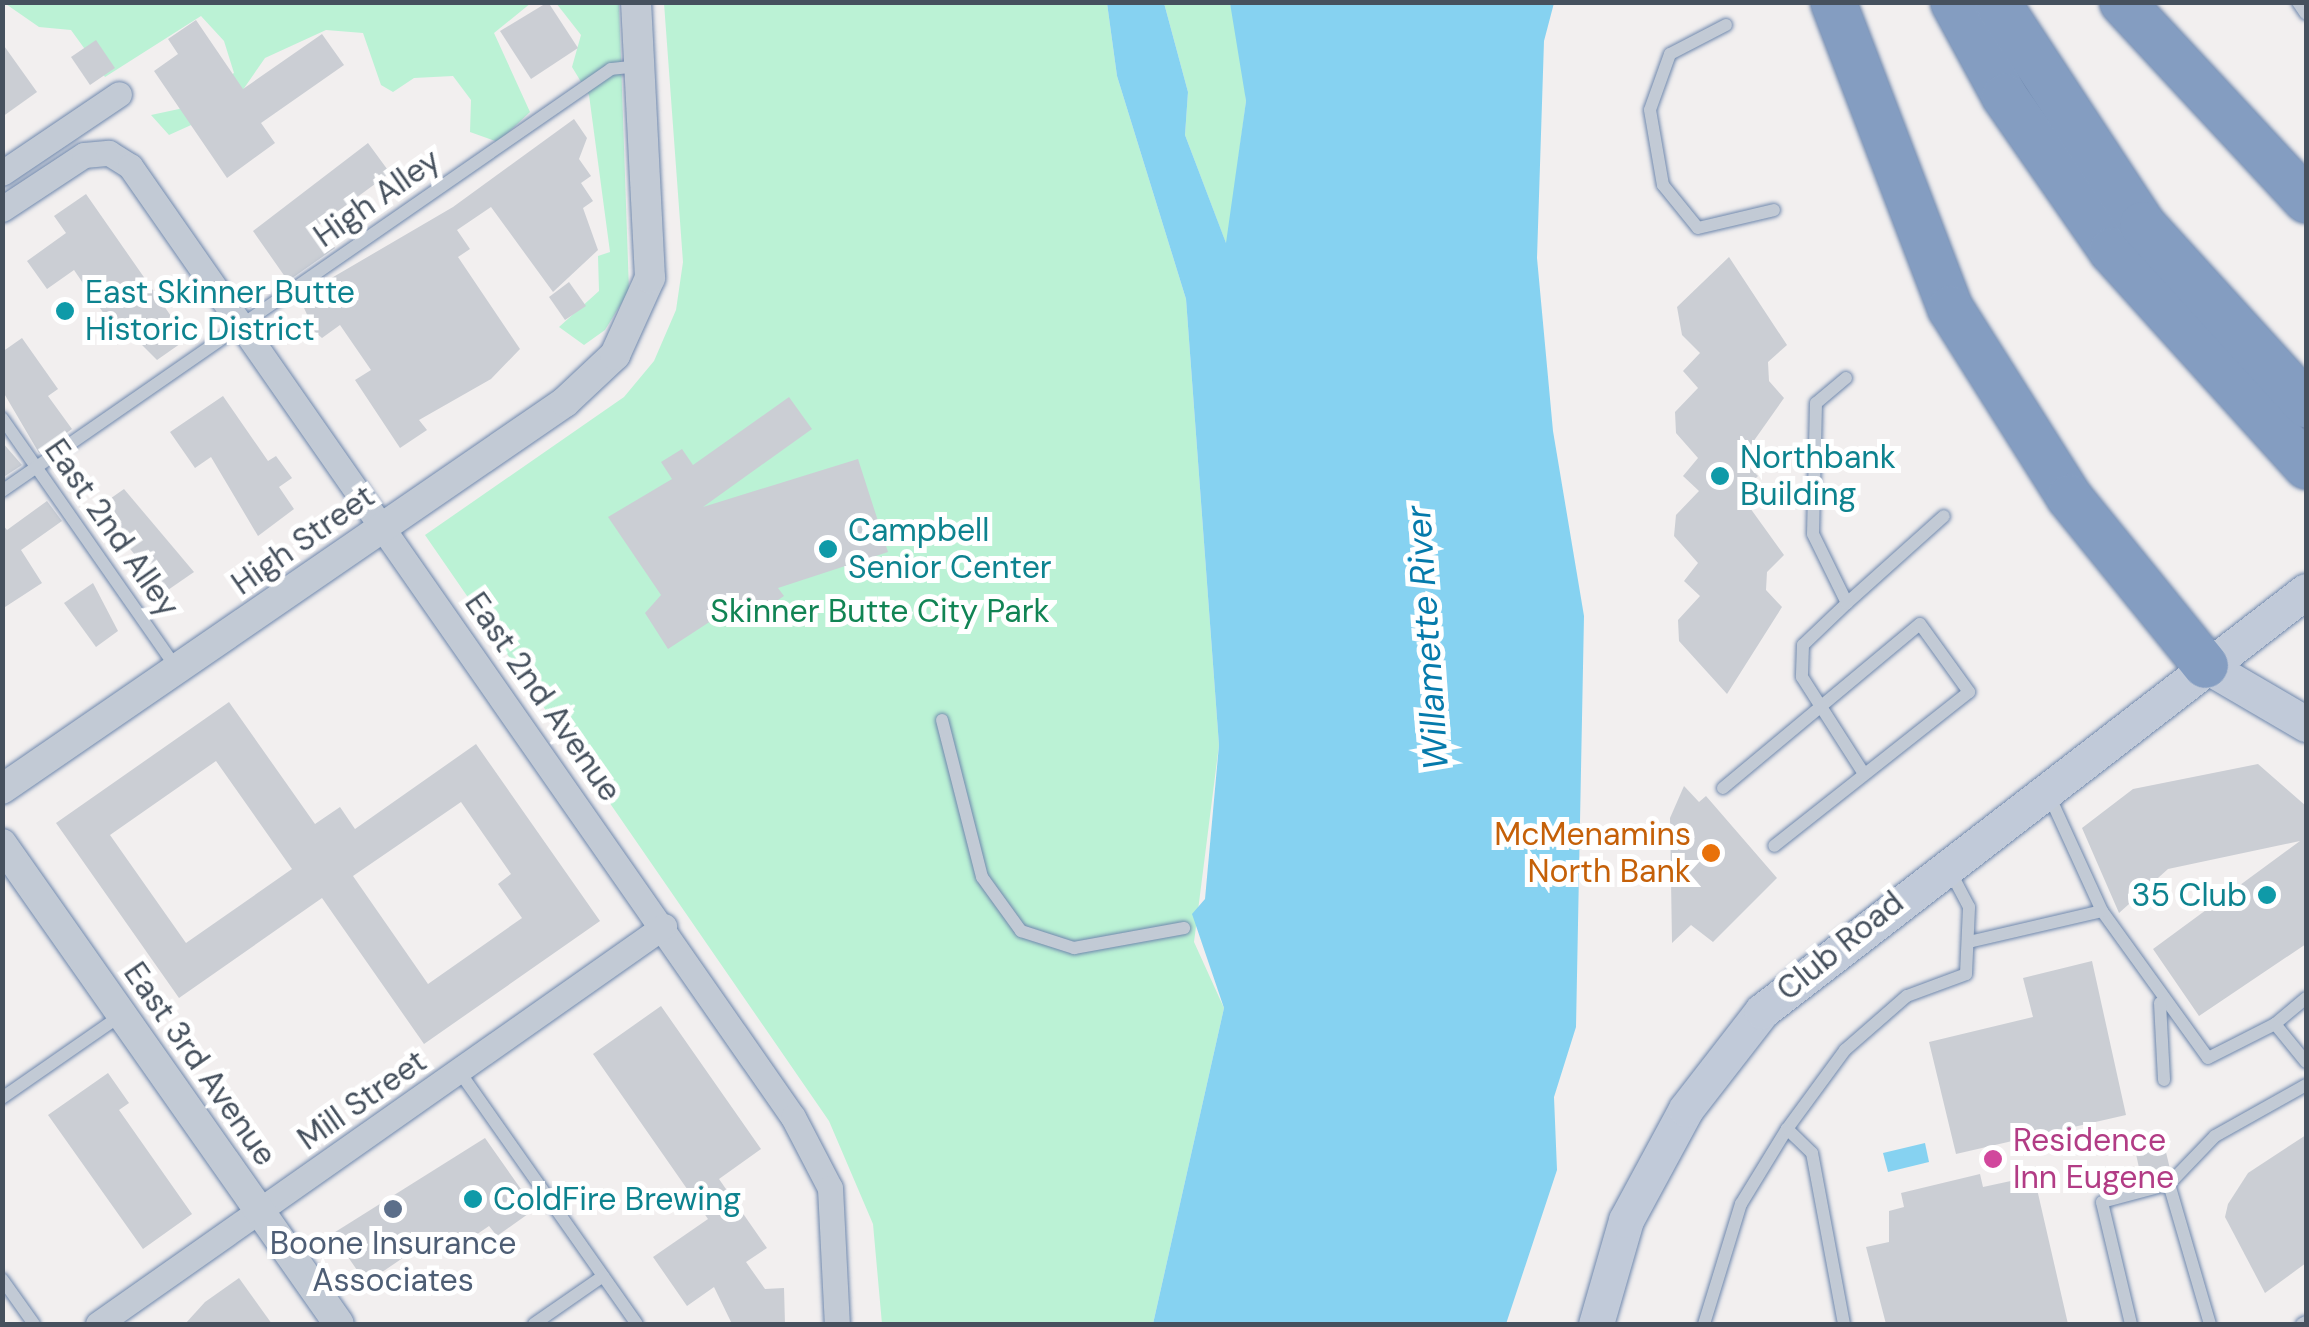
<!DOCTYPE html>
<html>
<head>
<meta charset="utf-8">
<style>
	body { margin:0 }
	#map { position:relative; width:2309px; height:1327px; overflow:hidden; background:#f2efef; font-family:"DM Sans",sans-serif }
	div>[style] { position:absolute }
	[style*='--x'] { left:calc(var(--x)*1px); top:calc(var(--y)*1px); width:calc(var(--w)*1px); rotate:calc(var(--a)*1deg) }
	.green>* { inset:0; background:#bbf2d5 }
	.water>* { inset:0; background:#86d2f1 }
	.building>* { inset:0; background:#cbced4 }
	.roads { filter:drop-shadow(0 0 2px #6f88ad) drop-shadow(0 0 2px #6f88ad) }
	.service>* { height:12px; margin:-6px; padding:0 6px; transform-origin:6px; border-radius:6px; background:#c2cad5 }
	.minor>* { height:25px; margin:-12.5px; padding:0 12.5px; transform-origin:12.5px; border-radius:12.5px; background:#c2cad5 }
	.tertiary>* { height:30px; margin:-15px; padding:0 15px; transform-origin:15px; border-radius:15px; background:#c2cad5 }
	.secondary>* { height:35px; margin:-17.5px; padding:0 17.5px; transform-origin:17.5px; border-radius:17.5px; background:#c1cad9 }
	.motorway>* { height:45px; margin:-22.5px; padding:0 22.5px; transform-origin:22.5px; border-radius:22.5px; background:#849dc1 }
	.dots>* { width:28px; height:28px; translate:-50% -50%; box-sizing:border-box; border:5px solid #fff; border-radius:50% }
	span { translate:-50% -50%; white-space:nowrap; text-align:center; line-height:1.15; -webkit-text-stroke:10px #fff; paint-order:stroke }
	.street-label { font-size:32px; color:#46515e }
	.culture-label { font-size:32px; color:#0d838f }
	.left { translate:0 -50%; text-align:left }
	.right { translate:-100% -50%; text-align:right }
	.park-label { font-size:32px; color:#118454 }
	.food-label { font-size:32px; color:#c56008 }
	.hotel-label { font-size:32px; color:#b23c85 }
	.service-label { font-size:32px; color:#4e5e75 }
	.water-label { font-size:35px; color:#057aab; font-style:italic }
	.frame { position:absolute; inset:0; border:5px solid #46515e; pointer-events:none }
</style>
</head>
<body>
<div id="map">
	<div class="green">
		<div style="clip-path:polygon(3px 2px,531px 3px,494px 33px,530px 112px,498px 142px,470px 132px,471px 100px,453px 76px,414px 78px,393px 92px,381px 85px,363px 33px,326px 30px,265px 58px,231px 107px,169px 135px,151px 115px,179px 109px,234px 73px,224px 41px,201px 16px,105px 77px,71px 30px,39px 27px)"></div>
		<div style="clip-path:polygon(556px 3px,619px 3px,629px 291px,605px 330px,584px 345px,559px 327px,599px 291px,598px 256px,610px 252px,589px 95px,572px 67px,581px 35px)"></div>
		<div style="clip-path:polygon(664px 3px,1107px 3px,1117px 76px,1186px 299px,1219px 745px,1194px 942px,1224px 1008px,1153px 1324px,882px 1324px,873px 1224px,829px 1121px,425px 535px,624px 397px,654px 361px,676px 310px,683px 262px)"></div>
		<div style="clip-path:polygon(1164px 3px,1230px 3px,1239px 37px,1246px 101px,1227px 246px,1185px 135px,1188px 92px)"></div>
	</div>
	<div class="water">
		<div style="clip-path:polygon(1107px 3px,1164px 3px,1188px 92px,1185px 135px,1226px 243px,1246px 101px,1230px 3px,1554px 3px,1544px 41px,1537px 258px,1553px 431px,1584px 616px,1576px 1027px,1554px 1097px,1557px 1170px,1506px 1324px,1153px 1324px,1224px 1008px,1192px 914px,1205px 899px,1219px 745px,1186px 299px,1117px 76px)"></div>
		<div style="clip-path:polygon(1925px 1143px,1929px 1162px,1888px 1172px,1883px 1153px)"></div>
	</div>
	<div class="building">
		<div style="clip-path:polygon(548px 2px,578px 48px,531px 79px,500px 31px)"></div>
		<div style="clip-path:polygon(196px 20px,243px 89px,322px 34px,344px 65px,261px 123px,275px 143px,227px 178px,154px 71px,178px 54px,168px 39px)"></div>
		<div style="clip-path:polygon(96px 40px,115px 68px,90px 85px,71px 57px)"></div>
		<div style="clip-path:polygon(2px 43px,37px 92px,2px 117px)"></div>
		<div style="clip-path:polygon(574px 119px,587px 138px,579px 159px,591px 176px,581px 183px,593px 201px,583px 208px,598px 250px,553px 292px,491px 207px,457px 230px,470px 249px,458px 257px,520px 349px,491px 379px,419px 420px,427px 430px,400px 448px,355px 380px,371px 370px,340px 325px,322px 338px,315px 332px,299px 297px,453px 207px)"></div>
		<div style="clip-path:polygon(368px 143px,390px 173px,319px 225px,335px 248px,288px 281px,253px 231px)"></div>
		<div style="clip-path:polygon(86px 194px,187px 339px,157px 360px,122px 325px,115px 330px,74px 270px,47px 289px,27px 261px,66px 233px,54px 216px)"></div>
		<div style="clip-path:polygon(1729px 257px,1787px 345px,1768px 362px,1769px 381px,1784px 398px,1741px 459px,1758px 476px,1740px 494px,1784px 555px,1767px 572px,1766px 590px,1782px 607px,1727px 694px,1679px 641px,1678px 620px,1700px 596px,1684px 581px,1698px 563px,1674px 536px,1676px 515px,1699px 491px,1683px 476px,1698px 458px,1676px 433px,1675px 412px,1698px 388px,1683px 371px,1700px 353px,1682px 335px,1677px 307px)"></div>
		<div style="clip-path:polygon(569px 282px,586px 306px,565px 320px,549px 297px)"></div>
		<div style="clip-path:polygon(22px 338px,58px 389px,48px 396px,72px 429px,39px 453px,2px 390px,2px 352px)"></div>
		<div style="clip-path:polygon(223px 396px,268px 461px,276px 456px,292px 478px,279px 487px,294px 509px,258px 536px,211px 457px,195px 468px,170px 432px)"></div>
		<div style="clip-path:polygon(789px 397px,812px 429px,703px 507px,858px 459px,888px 552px,778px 588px,784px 596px,745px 622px,734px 606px,668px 649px,645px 613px,661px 595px,608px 517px,672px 479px,661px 462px,682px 449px,693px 465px)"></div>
		<div style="clip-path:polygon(2px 442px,22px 465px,2px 478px)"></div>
		<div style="clip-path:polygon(124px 489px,194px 572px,165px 592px,97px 508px)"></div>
		<div style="clip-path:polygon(47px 501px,62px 521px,21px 550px,42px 583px,2px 609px,2px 524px,7px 530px)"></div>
		<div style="clip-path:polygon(93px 583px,118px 631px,96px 647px,64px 603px)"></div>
		<div style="clip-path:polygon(evenodd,229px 702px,315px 824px,340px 807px,355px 829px,476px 744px,600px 921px,424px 1044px,322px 898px,179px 998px,56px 823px,229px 702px,216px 761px,292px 869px,186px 943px,110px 835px,216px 761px,229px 702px,461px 802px,511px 874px,498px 884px,522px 918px,428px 984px,353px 876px,461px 802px)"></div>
		<div style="clip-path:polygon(2258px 764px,2306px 806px,2306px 944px,2199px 1016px,2153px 949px,2300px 841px,2168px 869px,2119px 913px,2082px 828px,2133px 789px)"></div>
		<div style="clip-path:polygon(1684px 786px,1699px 802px,1706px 796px,1777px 878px,1713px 942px,1691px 925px,1672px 943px,1670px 818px)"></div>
		<div style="clip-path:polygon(2092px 961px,2126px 1115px,1956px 1154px,1929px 1042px,2033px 1017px,2023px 978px)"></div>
		<div style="clip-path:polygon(661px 1006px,761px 1149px,719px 1179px,767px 1248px,746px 1262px,765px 1289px,784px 1288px,785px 1324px,732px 1324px,714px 1287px,687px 1306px,653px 1257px,708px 1219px,593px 1054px)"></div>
		<div style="clip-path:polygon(108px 1073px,129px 1103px,119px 1110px,192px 1214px,143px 1249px,48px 1115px)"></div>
		<div style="clip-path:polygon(2306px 1135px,2306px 1263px,2265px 1293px,2225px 1217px,2228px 1204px,2248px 1173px)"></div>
		<div style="clip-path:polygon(485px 1138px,535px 1209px,497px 1236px,489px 1226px,454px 1250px,441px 1232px,366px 1283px,332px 1234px)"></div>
		<div style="clip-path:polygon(2165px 1148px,2170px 1169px,2141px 1177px,2136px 1154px)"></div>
		<div style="clip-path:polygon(1980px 1174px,1983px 1187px,2034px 1176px,2068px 1324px,1886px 1324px,1866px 1247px,1889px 1242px,1889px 1211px,1904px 1207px,1901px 1193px)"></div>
		<div style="clip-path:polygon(239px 1278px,272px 1324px,185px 1324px,205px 1302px)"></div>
	</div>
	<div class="roads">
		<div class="service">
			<div style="--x:2298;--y:2;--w:14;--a:56"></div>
			<div style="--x:1726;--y:25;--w:63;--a:152.6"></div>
			<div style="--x:1670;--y:54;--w:59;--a:109.7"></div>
			<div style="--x:1650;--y:110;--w:76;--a:80.2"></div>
			<div style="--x:1663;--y:185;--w:55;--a:50.9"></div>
			<div style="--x:1698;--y:228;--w:78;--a:-13.3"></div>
			<div style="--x:1846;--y:378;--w:39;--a:140"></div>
			<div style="--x:1816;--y:403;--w:131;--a:91.3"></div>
			<div style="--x:1813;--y:534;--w:77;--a:63.8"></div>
			<div style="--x:1847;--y:603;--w:61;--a:136.3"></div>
			<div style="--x:1803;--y:645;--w:32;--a:92"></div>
			<div style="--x:1802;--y:677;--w:112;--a:57.4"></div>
			<div style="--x:2;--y:418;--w:306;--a:55.1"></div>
			<div style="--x:2;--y:491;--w:741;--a:-34.72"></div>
			<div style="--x:611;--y:69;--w:27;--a:-6"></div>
			<div style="--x:1847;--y:603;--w:130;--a:-41.9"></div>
			<div style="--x:942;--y:720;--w:162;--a:75.7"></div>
			<div style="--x:982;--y:877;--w:67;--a:54.2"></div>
			<div style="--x:1021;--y:931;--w:56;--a:17.8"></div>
			<div style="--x:1074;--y:948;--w:112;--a:-10.3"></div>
			<div style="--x:1723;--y:788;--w:256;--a:-39.8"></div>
			<div style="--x:1920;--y:624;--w:84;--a:54.2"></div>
			<div style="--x:1969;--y:692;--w:248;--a:141.7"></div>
			<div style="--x:2102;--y:911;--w:181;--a:54.2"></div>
			<div style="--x:2208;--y:1058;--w:75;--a:-26.9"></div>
			<div style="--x:2275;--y:1024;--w:49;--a:50.8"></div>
			<div style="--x:1973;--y:941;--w:132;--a:-13.1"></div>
			<div style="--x:2102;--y:911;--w:130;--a:-114.6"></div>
			<div style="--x:2160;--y:1003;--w:77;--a:87"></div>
			<div style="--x:2275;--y:1024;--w:40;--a:-40"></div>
			<div style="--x:459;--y:1071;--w:309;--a:54.9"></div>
			<div style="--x:2;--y:1098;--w:144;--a:-34.8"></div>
			<div style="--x:2169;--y:1184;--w:146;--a:73.7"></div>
			<div style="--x:2;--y:1279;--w:55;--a:54.6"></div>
			<div style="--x:534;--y:1324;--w:84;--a:-34.8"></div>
			<div style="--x:1704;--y:1324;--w:126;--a:-72.9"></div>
			<div style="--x:1741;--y:1204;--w:88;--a:-58.5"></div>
			<div style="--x:1844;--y:1324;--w:174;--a:-100.6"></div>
			<div style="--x:1812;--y:1153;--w:35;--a:-136"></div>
			<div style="--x:1787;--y:1129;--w:98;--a:-53.7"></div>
			<div style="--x:1845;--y:1050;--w:82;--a:-41.1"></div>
			<div style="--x:1907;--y:996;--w:63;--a:-20.4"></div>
			<div style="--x:1966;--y:974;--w:67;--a:-87.4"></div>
			<div style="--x:1969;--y:907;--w:43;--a:-117.8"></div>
			<div style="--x:2131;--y:1324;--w:125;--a:-103.4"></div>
			<div style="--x:2102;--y:1202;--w:69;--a:-15"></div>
			<div style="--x:2169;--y:1184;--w:66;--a:-46.2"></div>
			<div style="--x:2215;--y:1136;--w:104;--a:-29.3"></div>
			<div style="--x:2302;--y:1324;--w:4;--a:-27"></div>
		</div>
		<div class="minor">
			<div style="--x:2;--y:173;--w:141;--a:-34"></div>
			<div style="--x:2;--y:209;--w:98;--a:-33.4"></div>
			<div style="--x:84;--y:155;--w:25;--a:-5"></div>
			<div style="--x:109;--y:153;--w:25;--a:32"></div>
			<div style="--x:130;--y:166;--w:1159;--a:55.12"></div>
			<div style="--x:793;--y:1117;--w:80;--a:62.5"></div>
			<div style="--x:830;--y:1188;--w:136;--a:87.1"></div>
			<div style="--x:98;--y:1324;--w:692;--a:-35.11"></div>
		</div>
		<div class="tertiary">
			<div style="--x:2;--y:789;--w:683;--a:-34.5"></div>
			<div style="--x:565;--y:402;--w:69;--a:-43.2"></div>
			<div style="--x:615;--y:355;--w:85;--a:-65.6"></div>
			<div style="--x:650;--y:278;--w:276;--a:-92.9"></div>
			<div style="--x:2;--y:844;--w:586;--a:54.93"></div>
		</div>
		<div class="secondary">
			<div style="--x:2205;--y:665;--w:117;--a:30.3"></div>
			<div style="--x:1596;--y:1324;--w:108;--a:-73.9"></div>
			<div style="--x:1626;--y:1220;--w:126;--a:-61.6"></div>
			<div style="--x:1686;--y:1109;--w:124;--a:-52.2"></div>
			<div style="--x:1762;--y:1011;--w:687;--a:-37.67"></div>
		</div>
		<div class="motorway">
			<div style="--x:1833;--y:2;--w:328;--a:69.1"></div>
			<div style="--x:1950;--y:308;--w:223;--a:57.8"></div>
			<div style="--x:2069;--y:497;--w:216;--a:51"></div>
			<div style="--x:1953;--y:2;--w:107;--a:61.5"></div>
			<div style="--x:2004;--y:96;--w:188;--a:55.2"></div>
			<div style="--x:2111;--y:250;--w:291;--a:47.9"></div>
			<div style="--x:1997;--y:2;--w:265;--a:56.8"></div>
			<div style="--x:2142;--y:224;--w:244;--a:47.7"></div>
			<div style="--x:2122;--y:2;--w:270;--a:47.1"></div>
		</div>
	</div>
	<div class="dots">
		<div style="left:65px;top:311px;background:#0f9aa8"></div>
		<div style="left:1720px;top:476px;background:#0f9aa8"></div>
		<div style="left:828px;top:549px;background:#0f9aa8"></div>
		<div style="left:1711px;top:853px;background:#e8710a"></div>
		<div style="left:2267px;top:895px;background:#0f9aa8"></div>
		<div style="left:1993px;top:1159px;background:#d1479c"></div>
		<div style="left:473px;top:1199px;background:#0f9aa8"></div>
		<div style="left:393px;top:1209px;background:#5c6f8a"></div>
	</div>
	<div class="street-label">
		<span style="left:377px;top:198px;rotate:-35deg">High Alley</span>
		<span style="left:112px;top:528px;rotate:55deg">East 2nd Alley</span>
		<span style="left:303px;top:540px;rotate:-35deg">High Street</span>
		<span style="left:543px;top:697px;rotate:55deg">East 2nd Avenue</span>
		<span style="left:1840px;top:946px;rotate:-39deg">Club Road</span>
		<span style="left:200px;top:1064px;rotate:55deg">East 3rd Avenue</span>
		<span style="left:362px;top:1100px;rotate:-35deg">Mill Street</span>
	</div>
	<div class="culture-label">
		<span class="left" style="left:85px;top:311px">East Skinner Butte<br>Historic District</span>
		<span class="left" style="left:1740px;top:476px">Northbank<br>Building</span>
		<span class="left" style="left:848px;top:549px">Campbell<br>Senior Center</span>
		<span class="right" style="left:2247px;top:895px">35 Club</span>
		<span class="left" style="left:493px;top:1199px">ColdFire Brewing</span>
	</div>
	<div class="park-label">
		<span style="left:880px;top:611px">Skinner Butte City Park</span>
	</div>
	<div class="food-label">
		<span class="right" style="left:1691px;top:853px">McMenamins<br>North Bank</span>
	</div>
	<div class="hotel-label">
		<span class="left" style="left:2013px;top:1159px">Residence<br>Inn Eugene</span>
	</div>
	<div class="service-label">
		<span style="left:393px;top:1262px">Boone Insurance<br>Associates</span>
	</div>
	<div class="water-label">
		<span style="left:1427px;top:638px;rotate:-94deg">Willamette River</span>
	</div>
	<div class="frame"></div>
</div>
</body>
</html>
